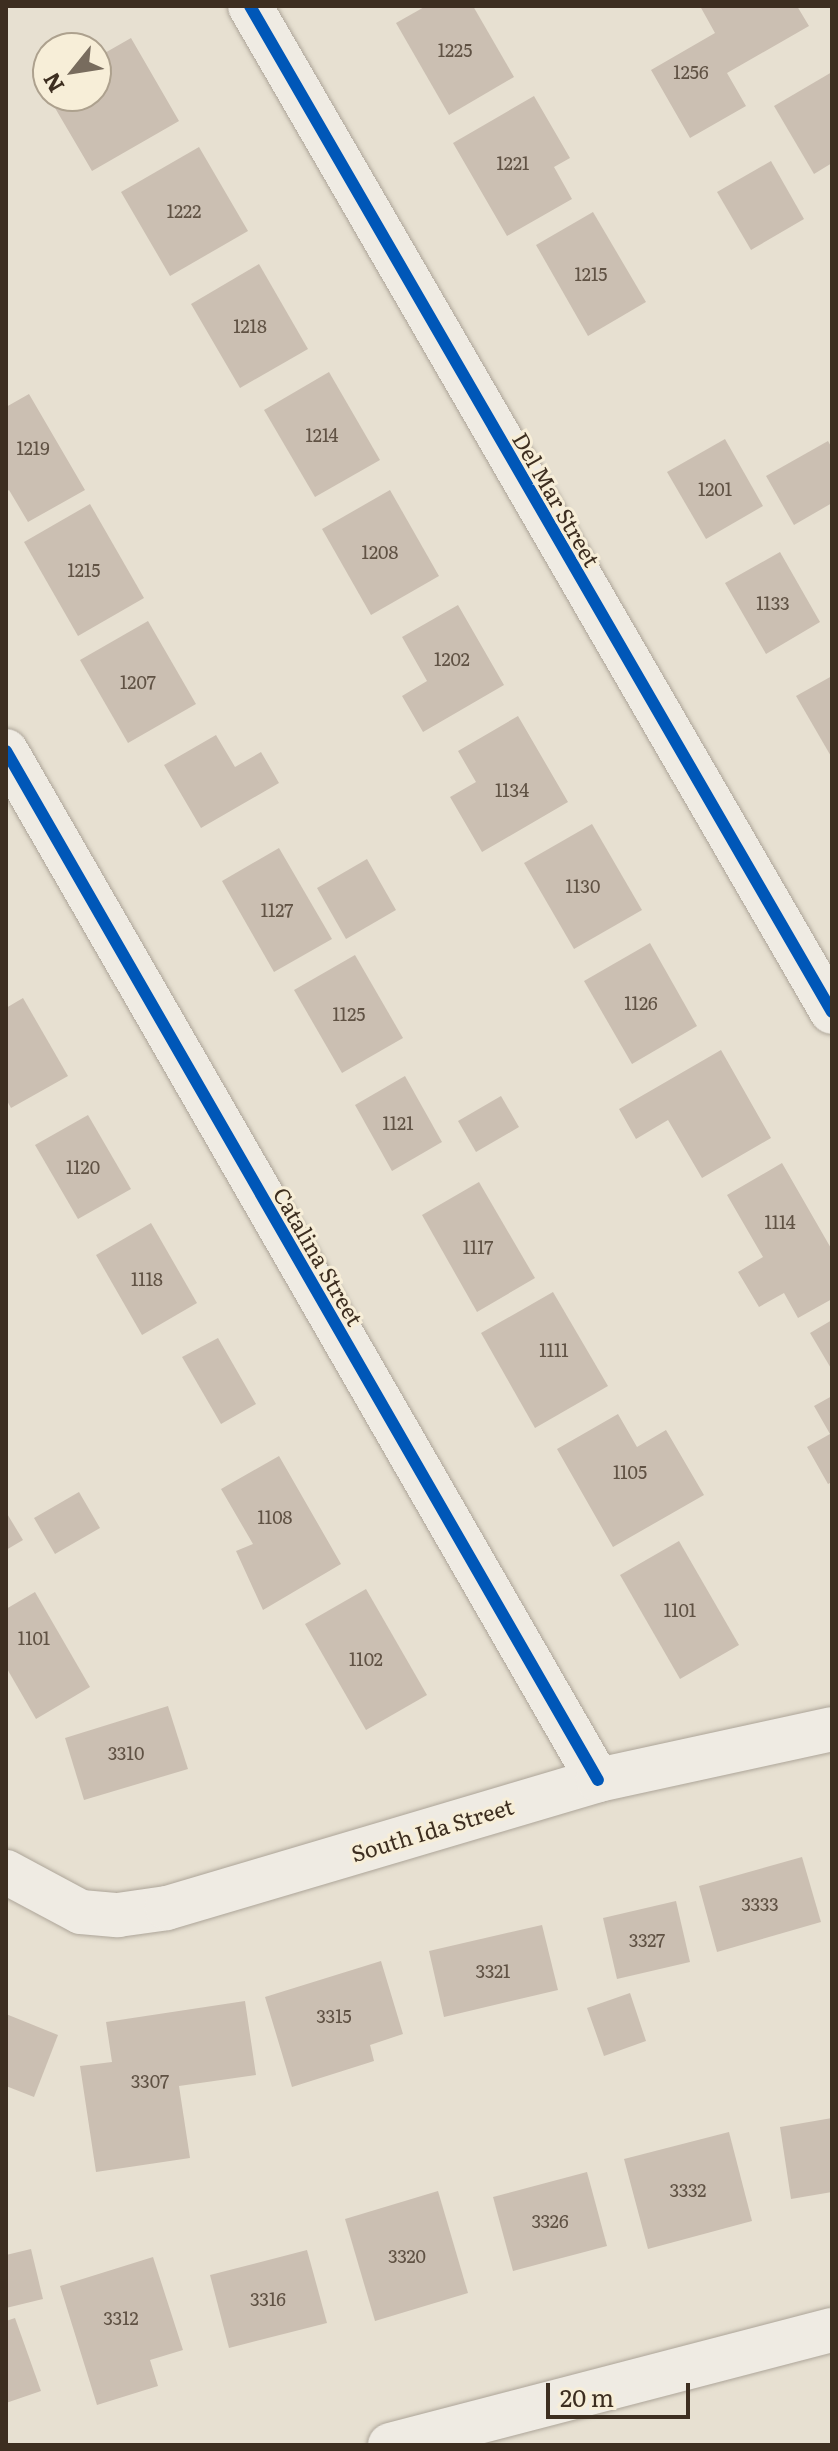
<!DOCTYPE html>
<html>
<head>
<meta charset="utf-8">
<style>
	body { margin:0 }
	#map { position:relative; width:838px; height:2451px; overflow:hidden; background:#e7e0d1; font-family:Literata,serif }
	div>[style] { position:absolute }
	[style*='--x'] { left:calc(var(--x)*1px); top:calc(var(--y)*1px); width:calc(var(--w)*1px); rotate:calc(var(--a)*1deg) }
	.building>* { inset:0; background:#cbbfb2 }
	.roads { filter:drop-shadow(0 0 2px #ada599) drop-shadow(0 0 2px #ada599) }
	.minor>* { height:44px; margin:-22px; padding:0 22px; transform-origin:22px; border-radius:22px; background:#efebe3 }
	.cycleway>* { height:12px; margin:-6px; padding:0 6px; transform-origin:6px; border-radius:6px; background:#0057b8 }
	span { translate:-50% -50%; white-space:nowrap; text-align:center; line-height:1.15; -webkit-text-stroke:6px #f7eed8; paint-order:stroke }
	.number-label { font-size:18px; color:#605244 }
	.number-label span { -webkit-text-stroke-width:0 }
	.street-label { font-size:22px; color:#3d2e20 }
	.frame { position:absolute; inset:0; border:8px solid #3d2e20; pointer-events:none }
	.north { position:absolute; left:32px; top:32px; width:80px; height:80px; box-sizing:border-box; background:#f7eed8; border:2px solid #ada18e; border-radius:50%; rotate:240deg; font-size:22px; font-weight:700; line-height:32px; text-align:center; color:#3d2e20 }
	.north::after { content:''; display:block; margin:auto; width:28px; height:36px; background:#786c5e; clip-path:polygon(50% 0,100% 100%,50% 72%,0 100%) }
	.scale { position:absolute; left:546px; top:2383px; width:144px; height:36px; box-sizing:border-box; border:4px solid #3d2e20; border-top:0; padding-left:10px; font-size:24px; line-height:28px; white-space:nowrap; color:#3d2e20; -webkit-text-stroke:6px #f7eed8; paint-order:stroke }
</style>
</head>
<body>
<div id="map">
	<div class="building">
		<div style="clip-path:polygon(426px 6px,473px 6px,514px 77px,449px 115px,396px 23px)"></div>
		<div style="clip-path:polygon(700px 6px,797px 6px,809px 26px,727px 73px,746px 106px,690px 138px,651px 70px,715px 33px)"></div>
		<div style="clip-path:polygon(131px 38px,179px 121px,92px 171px,48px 96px,96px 96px,96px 58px)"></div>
		<div style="clip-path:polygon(832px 72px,832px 163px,814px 174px,774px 106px)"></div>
		<div style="clip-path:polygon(534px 96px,570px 158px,554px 167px,572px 199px,507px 236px,453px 143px)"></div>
		<div style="clip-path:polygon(199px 147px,248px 231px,170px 276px,121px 192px)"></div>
		<div style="clip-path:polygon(771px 161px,804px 219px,751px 250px,717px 192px)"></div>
		<div style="clip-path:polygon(593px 212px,646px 302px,588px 336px,536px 245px)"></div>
		<div style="clip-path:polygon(259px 264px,308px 349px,240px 388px,191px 304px)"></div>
		<div style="clip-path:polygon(329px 372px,380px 460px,315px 497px,264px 410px)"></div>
		<div style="clip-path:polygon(29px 394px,85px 490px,28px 522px,9px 490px,6px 492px,6px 407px)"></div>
		<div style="clip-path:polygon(725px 439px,763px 506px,706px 539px,667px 472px)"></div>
		<div style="clip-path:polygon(828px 441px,832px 448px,832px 503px,794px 525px,766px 476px)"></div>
		<div style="clip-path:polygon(390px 490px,439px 576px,371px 615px,322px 529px)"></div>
		<div style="clip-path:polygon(90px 504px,144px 598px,78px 636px,24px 542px)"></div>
		<div style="clip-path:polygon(780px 552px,820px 622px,766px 654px,725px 583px)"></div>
		<div style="clip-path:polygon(458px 605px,504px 685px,423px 732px,402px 696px,427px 681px,402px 637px)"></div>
		<div style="clip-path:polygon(148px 621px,196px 704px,128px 743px,80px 660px)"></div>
		<div style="clip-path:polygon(832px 676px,832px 758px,796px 696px)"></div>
		<div style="clip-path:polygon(518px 716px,568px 802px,482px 852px,450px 797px,476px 782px,458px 751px)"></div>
		<div style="clip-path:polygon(216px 735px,235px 767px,261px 752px,279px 783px,201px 828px,164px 765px)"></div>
		<div style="clip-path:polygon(592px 824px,642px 910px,574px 949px,524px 863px)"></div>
		<div style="clip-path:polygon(279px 848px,332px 939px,274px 972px,222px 881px)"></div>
		<div style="clip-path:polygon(367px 859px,396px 910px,346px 939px,317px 888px)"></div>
		<div style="clip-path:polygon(650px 943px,697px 1026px,632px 1064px,584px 981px)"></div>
		<div style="clip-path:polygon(355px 955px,403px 1038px,342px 1073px,294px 990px)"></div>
		<div style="clip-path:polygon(23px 998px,68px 1076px,11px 1108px,6px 1099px,6px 1008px)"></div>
		<div style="clip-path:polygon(721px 1050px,771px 1138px,702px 1178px,668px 1120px,636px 1139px,619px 1109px)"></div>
		<div style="clip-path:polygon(405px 1076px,442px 1142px,392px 1171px,355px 1105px)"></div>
		<div style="clip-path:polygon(501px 1096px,519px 1127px,476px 1152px,458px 1121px)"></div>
		<div style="clip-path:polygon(88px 1115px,131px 1189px,78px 1219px,35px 1145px)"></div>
		<div style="clip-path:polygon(782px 1163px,832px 1250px,832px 1299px,798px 1318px,784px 1293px,759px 1307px,738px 1272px,763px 1257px,727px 1195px)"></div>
		<div style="clip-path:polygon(479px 1182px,535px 1278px,477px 1312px,422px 1215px)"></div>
		<div style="clip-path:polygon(151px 1223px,197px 1303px,142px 1335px,96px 1255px)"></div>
		<div style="clip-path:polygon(553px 1292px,608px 1386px,535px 1428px,481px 1333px)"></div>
		<div style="clip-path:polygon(832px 1320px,832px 1370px,810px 1333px)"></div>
		<div style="clip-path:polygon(218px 1338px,256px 1404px,221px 1424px,182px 1357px)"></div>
		<div style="clip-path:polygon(832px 1396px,832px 1482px,828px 1484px,807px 1447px,830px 1434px,814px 1406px)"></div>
		<div style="clip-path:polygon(618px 1414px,637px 1447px,666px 1430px,704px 1495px,613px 1547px,557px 1449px)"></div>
		<div style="clip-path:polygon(279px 1456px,341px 1564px,263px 1610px,236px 1551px,253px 1544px,221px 1489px)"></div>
		<div style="clip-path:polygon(79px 1492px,100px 1528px,55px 1554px,34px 1518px)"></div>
		<div style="clip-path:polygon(6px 1512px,23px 1540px,6px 1550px)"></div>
		<div style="clip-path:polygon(679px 1541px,739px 1645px,680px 1679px,620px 1575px)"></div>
		<div style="clip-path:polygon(366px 1589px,427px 1695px,366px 1730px,305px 1624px)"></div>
		<div style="clip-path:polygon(35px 1592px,90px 1687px,36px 1719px,6px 1667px,6px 1609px)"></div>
		<div style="clip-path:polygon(168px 1706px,188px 1769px,84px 1800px,65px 1738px)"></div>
		<div style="clip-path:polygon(802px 1857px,821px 1922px,717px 1952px,699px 1886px)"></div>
		<div style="clip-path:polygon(676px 1901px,690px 1962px,617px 1979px,603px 1918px)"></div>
		<div style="clip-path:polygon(542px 1925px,558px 1990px,444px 2017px,429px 1951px)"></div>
		<div style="clip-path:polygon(381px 1961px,403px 2034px,370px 2045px,374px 2061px,292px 2087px,265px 1997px)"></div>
		<div style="clip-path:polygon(630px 1993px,646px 2041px,604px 2056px,587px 2008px)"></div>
		<div style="clip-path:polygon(245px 2001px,256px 2075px,179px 2086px,190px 2158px,96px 2172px,80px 2066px,112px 2062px,106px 2022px)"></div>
		<div style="clip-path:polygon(6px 2014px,58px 2035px,34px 2097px,6px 2086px)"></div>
		<div style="clip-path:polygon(832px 2118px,832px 2192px,791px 2199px,780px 2127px)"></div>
		<div style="clip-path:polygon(729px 2132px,752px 2221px,648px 2249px,624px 2159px)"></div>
		<div style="clip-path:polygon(587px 2172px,607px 2246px,513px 2271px,493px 2197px)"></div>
		<div style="clip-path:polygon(438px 2191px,468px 2293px,375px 2321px,345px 2219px)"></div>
		<div style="clip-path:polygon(31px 2249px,43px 2299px,6px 2308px,6px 2255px)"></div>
		<div style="clip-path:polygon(307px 2250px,327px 2323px,229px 2348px,210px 2275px)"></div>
		<div style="clip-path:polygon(153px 2257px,183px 2350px,150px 2360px,158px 2386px,97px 2405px,60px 2286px)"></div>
		<div style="clip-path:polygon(15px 2318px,41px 2391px,6px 2403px,6px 2321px)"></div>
	</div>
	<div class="roads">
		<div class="minor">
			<div style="--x:250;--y:6;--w:1162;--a:59.95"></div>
			<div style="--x:6;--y:751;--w:1187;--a:60.09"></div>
			<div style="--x:6;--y:1872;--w:85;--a:28.1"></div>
			<div style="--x:81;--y:1912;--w:37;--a:5"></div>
			<div style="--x:118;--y:1915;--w:49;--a:-8.1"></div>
			<div style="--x:167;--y:1908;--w:450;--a:-16.5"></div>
			<div style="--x:598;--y:1780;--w:239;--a:-12.3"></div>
			<div style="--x:390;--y:2445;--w:457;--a:-14.6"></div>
		</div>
	</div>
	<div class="cycleway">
		<div style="--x:250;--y:6;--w:1162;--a:59.95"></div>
		<div style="--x:6;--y:751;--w:1187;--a:60.09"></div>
	</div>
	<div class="number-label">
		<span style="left:455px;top:50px">1225</span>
		<span style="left:691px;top:72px">1256</span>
		<span style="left:513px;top:163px">1221</span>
		<span style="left:184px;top:211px">1222</span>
		<span style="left:591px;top:274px">1215</span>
		<span style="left:250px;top:326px">1218</span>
		<span style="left:322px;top:435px">1214</span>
		<span style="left:33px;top:448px">1219</span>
		<span style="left:715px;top:489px">1201</span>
		<span style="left:380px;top:552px">1208</span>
		<span style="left:84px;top:570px">1215</span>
		<span style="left:773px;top:603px">1133</span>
		<span style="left:452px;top:659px">1202</span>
		<span style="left:138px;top:682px">1207</span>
		<span style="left:512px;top:790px">1134</span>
		<span style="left:583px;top:886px">1130</span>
		<span style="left:277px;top:910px">1127</span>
		<span style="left:641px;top:1003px">1126</span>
		<span style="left:349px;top:1014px">1125</span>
		<span style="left:398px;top:1123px">1121</span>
		<span style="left:83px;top:1167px">1120</span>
		<span style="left:780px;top:1222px">1114</span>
		<span style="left:478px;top:1247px">1117</span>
		<span style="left:147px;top:1279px">1118</span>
		<span style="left:554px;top:1350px">1111</span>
		<span style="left:630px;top:1472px">1105</span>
		<span style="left:275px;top:1517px">1108</span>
		<span style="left:680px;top:1610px">1101</span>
		<span style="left:34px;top:1638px">1101</span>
		<span style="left:366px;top:1659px">1102</span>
		<span style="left:126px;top:1753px">3310</span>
		<span style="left:760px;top:1904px">3333</span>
		<span style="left:647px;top:1940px">3327</span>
		<span style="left:493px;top:1971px">3321</span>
		<span style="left:334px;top:2016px">3315</span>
		<span style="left:150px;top:2081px">3307</span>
		<span style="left:688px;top:2190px">3332</span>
		<span style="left:550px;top:2221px">3326</span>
		<span style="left:407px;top:2256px">3320</span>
		<span style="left:268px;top:2299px">3316</span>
		<span style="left:121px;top:2318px">3312</span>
	</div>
	<div class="street-label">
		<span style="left:557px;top:499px;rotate:60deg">Del Mar Street</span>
		<span style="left:319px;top:1256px;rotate:60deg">Catalina Street</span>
		<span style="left:432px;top:1829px;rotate:-17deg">South Ida Street</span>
	</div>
	<div class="frame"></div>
	<div class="north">N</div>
	<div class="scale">20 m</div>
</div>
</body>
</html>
